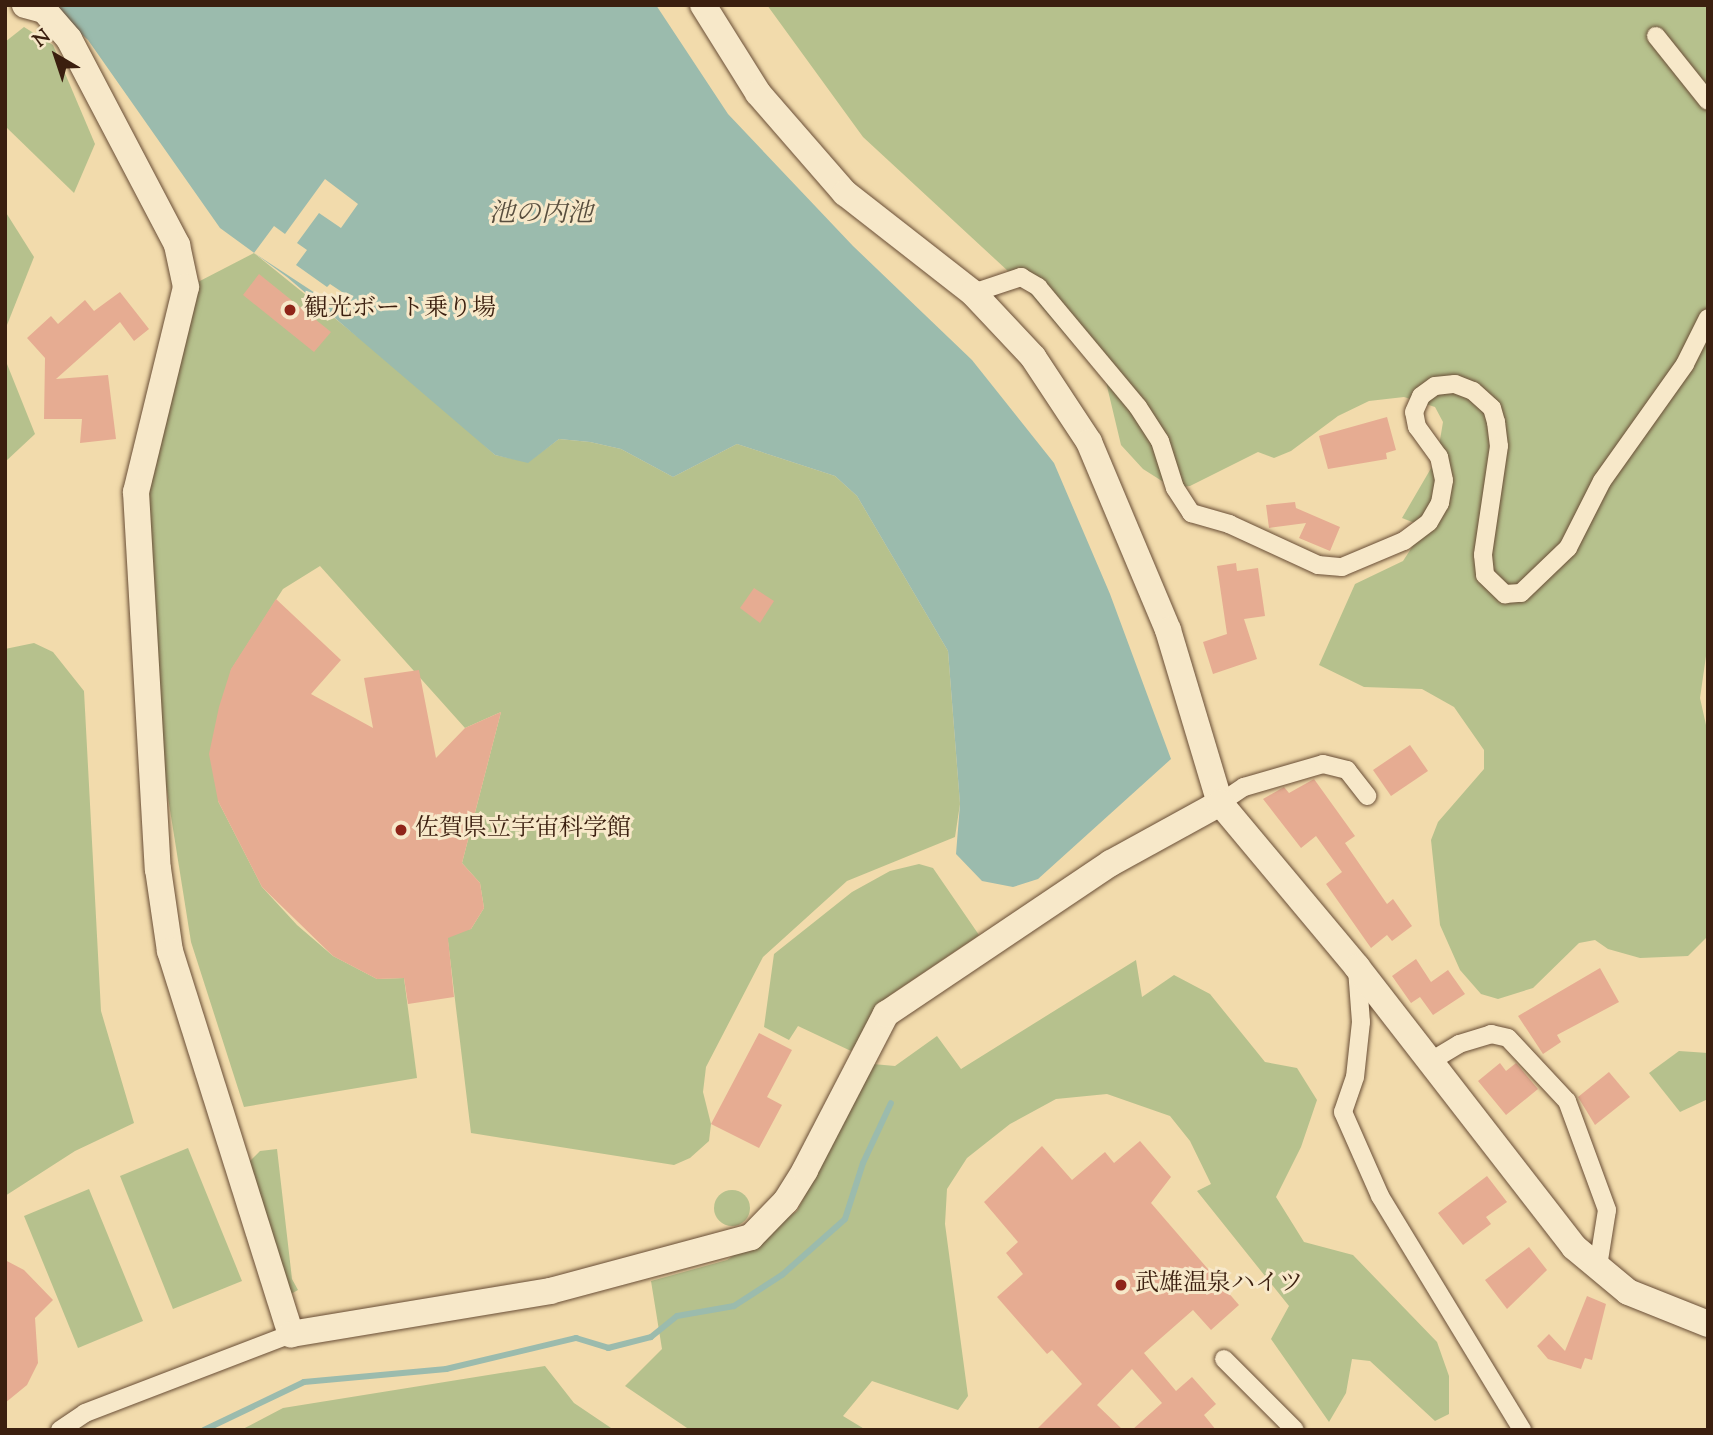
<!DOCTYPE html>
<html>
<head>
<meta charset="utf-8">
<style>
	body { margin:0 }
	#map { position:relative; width:1713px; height:1435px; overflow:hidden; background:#f2dbac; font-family:"Sorts Mill Goudy","Noto Serif JP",serif }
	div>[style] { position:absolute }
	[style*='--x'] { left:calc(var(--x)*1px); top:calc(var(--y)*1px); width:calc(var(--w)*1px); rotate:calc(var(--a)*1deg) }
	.green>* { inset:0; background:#b6c18d }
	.round { border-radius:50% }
	.water>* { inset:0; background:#9bbbad }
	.pier>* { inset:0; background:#f2dbac }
	.stream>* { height:6px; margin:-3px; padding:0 3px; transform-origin:3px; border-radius:3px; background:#9bbbad }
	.building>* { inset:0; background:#e6ac92 }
	.roads { filter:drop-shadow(0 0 2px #694e36) drop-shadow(0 0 2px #694e36) }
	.street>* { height:18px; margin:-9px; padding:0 9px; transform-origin:9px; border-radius:9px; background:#f7e8c9 }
	.secondary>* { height:26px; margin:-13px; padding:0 13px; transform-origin:13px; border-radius:13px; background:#f7e8c9 }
	.dots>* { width:19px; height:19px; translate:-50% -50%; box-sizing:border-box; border:4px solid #f7e8c9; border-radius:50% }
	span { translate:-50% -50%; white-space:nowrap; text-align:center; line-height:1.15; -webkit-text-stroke:6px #f7e8c9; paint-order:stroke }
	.poi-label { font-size:24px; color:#3b1f0f }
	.left { translate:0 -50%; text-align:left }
	.water-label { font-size:26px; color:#584e3e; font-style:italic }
	.frame { position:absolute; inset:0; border:7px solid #3b1f0f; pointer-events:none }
	.north { position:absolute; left:21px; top:21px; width:70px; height:70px; -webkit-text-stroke:5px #f7e8c9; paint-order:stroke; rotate:321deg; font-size:19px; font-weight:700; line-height:28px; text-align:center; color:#3b1f0f }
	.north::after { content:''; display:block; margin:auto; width:24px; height:32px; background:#3b1f0f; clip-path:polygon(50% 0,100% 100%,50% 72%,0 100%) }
</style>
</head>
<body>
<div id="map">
	<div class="green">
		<div style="clip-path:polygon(767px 5px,1708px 5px,1708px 642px,1700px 698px,1708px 734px,1708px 936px,1688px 956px,1640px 958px,1608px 949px,1595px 940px,1579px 943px,1533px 988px,1498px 999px,1481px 994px,1460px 970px,1440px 925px,1431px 840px,1438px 822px,1484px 769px,1484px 750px,1454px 707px,1422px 689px,1364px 687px,1319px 665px,1355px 584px,1403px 561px,1425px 527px,1402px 518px,1437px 458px,1443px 422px,1435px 407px,1404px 397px,1369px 401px,1338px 416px,1291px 451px,1274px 458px,1258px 452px,1190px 486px,1173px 488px,1143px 469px,1121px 445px,1106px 382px,1022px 284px,863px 137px)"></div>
		<div style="clip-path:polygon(24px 27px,53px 45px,95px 144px,74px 193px,5px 126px,5px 42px)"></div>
		<div style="clip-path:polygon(5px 211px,34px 257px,5px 330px)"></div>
		<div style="clip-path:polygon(254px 253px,426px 392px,495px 455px,528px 462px,559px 439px,590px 442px,621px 449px,673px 477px,737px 444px,835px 476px,857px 496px,948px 651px,960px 804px,955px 837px,847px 881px,763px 957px,706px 1067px,703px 1092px,711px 1124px,709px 1141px,690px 1158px,674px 1165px,471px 1133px,447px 933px,471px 929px,484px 908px,480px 883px,462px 863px,501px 712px,465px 728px,320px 566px,283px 589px,231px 670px,218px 801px,262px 887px,297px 925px,333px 956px,377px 979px,404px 978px,417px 1078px,244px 1107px,191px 942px,146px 659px,142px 494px,196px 283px)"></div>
		<div style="clip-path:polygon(5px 359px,35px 434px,5px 462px)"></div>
		<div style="clip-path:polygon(34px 643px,53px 652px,84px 691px,101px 1011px,134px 1123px,75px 1151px,5px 1196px,5px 649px)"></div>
		<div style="clip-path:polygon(919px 864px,933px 868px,979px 935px,890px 995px,851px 1051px,798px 1026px,789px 1040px,764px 1027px,774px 954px,852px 892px,890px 871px)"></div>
		<div style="clip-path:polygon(1136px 960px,1142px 997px,1174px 975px,1210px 994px,1265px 1062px,1297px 1068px,1317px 1100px,1301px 1147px,1276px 1197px,1304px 1242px,1353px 1255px,1437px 1342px,1449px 1376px,1449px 1414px,1435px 1421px,1370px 1361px,1352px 1359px,1346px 1393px,1329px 1422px,1271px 1339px,1289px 1306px,1197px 1191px,1211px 1184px,1190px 1141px,1170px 1116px,1107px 1094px,1056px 1099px,1010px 1124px,967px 1158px,947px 1189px,945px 1224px,968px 1396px,958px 1410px,872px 1381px,843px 1416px,866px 1430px,690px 1430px,625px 1386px,662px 1349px,651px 1281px,727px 1260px,797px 1211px,873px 1064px,895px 1066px,937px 1036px,961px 1069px)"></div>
		<div style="clip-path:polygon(1679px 1051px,1708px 1053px,1708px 1099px,1680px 1112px,1649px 1073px)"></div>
		<div style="clip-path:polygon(188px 1148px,242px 1281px,173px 1309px,120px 1176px)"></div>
		<div style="clip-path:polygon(277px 1149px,292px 1279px,298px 1290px,289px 1295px,248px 1163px,260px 1151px)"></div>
		<div style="clip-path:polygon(89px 1189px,143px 1321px,78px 1348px,24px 1216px)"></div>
		<div class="round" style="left:714px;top:1190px;width:36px;height:36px"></div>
		<div style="clip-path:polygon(545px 1366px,574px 1403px,614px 1430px,241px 1430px,283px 1408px)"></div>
	</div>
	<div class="water">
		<div style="clip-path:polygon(49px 5px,656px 5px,728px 114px,853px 246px,972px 360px,1054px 463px,1110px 594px,1171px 759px,1038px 879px,1013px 887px,982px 881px,956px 854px,960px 804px,948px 651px,857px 496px,835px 476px,737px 444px,673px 477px,621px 449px,590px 442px,559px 439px,528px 463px,495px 455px,287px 277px,220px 228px,88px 40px)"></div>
	</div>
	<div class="pier">
		<div style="clip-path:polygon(325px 179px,358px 204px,341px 228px,319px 213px,297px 243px,307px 250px,296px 265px,327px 287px,330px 284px,348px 296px,338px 308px,254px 253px,274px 226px,285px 234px)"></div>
	</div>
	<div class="stream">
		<div style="--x:204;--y:1430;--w:111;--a:-25.6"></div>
		<div style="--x:304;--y:1382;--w:143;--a:-5.2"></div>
		<div style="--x:446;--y:1369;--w:134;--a:-13.4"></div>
		<div style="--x:576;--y:1338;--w:34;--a:17"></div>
		<div style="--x:608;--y:1348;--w:44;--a:-14.3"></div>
		<div style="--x:651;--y:1337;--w:33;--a:-39"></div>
		<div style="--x:677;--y:1316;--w:58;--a:-10"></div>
		<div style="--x:734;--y:1306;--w:57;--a:-32.9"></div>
		<div style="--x:782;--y:1275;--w:84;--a:-41.6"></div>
		<div style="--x:845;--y:1219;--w:59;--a:-72.2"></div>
		<div style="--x:863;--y:1163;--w:66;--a:-65"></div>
	</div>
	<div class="building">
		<div style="clip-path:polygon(259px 274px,331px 332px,314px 352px,243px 295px)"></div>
		<div style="clip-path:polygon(120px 292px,149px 329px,134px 341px,120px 322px,56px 379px,108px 375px,116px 439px,80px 443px,82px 419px,44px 419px,45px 358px,27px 338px,51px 316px,58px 324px,85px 300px,94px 311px)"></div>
		<div style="clip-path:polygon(1387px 417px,1396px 450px,1386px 453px,1387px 459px,1328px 469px,1319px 436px)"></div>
		<div style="clip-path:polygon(1295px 502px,1296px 508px,1340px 527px,1330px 551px,1299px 538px,1306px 523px,1269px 528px,1266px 505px)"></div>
		<div style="clip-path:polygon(1236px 563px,1237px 571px,1258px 568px,1265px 616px,1244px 619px,1257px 659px,1213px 674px,1203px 642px,1227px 634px,1217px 566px)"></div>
		<div style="clip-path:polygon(754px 588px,774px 601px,760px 623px,740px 608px)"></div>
		<div style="clip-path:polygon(276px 599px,341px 660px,311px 694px,373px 728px,364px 678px,419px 670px,436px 758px,465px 728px,501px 712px,462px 863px,480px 883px,484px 908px,471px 929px,448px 938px,454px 997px,408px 1004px,404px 978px,377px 979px,333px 956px,262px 887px,218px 801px,209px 754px,219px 707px,231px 669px)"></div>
		<div style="clip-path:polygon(1410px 745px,1428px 771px,1391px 796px,1373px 770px)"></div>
		<div style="clip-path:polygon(1314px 779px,1355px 836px,1345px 843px,1387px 904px,1393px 899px,1412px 926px,1392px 941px,1387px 935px,1371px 948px,1326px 884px,1342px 872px,1316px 836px,1301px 848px,1263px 799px,1284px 787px,1289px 793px)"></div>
		<div style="clip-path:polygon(1416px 959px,1431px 982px,1448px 970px,1465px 994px,1433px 1015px,1420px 997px,1411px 1003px,1392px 976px)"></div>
		<div style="clip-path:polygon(1600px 968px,1619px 1002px,1557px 1035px,1561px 1042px,1543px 1054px,1518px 1016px)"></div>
		<div style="clip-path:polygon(759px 1033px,792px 1050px,767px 1097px,782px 1105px,759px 1148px,711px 1124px)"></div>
		<div style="clip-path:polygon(1500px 1063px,1506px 1071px,1516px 1063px,1538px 1089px,1506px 1115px,1478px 1081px)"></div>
		<div style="clip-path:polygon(1609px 1072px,1630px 1097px,1595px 1125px,1578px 1097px)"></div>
		<div style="clip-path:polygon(1140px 1141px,1171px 1177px,1151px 1203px,1239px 1305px,1211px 1330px,1193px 1310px,1144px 1353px,1176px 1391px,1192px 1377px,1216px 1404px,1204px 1415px,1216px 1430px,1132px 1430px,1162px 1403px,1132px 1369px,1097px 1405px,1123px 1430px,1036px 1430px,1082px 1384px,1052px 1350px,1047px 1354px,997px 1297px,1023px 1274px,1006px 1253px,1018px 1242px,984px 1202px,1042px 1146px,1072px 1180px,1105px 1152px,1114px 1163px)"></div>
		<div style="clip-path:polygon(1487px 1176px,1507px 1202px,1486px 1217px,1491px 1224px,1463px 1245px,1438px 1213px)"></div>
		<div style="clip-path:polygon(1529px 1247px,1547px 1270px,1507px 1309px,1485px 1280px)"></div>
		<div style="clip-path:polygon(5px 1260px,24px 1270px,53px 1300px,35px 1318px,38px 1363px,27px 1385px,5px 1403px)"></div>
		<div style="clip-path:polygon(1587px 1296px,1606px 1304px,1592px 1360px,1585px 1358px,1581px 1369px,1548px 1359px,1537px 1346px,1549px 1334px,1565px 1351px)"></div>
	</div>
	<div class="roads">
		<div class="street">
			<div style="--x:1656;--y:36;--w:83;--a:51.3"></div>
			<div style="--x:973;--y:293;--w:51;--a:-18.4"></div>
			<div style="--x:1021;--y:277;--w:20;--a:30"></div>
			<div style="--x:1038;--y:287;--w:156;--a:50.2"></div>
			<div style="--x:1138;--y:407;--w:40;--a:57.1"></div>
			<div style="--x:1160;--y:441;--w:49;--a:72.3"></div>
			<div style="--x:1175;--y:488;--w:30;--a:57"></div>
			<div style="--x:1191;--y:513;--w:40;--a:16"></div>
			<div style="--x:1229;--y:524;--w:98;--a:24.7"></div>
			<div style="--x:1318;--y:565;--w:24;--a:5"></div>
			<div style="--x:1342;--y:567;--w:67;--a:-22.8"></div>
			<div style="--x:1404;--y:541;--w:31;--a:-37"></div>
			<div style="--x:1429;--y:522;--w:22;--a:-60"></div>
			<div style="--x:1440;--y:503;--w:23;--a:-80"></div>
			<div style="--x:1444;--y:480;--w:24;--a:-102"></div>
			<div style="--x:1439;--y:457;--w:37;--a:-126"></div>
			<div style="--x:1417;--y:427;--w:15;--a:-101"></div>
			<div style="--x:1414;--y:412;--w:17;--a:-66"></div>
			<div style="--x:1421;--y:396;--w:17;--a:-36"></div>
			<div style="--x:1435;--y:386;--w:20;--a:-6"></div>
			<div style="--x:1455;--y:384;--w:19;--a:21"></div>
			<div style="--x:1473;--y:391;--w:25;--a:42"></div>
			<div style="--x:1492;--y:408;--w:15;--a:74"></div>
			<div style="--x:1496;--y:422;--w:24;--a:83"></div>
			<div style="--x:1499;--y:446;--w:110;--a:98.4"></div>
			<div style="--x:1483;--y:555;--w:20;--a:84"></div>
			<div style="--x:1485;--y:575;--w:28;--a:44"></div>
			<div style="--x:1505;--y:594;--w:16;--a:-4"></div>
			<div style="--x:1521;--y:593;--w:65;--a:-43.8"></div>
			<div style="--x:1568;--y:548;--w:75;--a:-63.1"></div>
			<div style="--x:1602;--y:481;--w:143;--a:-54.6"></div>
			<div style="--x:1685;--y:364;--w:51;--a:-63.4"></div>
			<div style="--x:1220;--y:803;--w:29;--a:-34"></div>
			<div style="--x:1244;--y:787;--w:82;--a:-16.2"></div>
			<div style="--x:1323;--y:764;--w:25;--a:14"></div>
			<div style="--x:1347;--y:770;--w:33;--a:52"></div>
			<div style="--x:1357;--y:969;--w:53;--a:85.7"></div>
			<div style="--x:1361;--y:1022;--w:55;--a:96.2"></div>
			<div style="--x:1355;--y:1077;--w:37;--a:109"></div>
			<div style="--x:1343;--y:1112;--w:92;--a:66.2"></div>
			<div style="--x:1380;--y:1196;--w:274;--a:58.7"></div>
			<div style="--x:1431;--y:1061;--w:33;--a:-31"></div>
			<div style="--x:1459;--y:1044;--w:34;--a:-17"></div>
			<div style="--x:1491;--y:1034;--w:17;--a:13"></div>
			<div style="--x:1508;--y:1038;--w:86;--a:46.9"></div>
			<div style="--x:1567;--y:1101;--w:116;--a:69.8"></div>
			<div style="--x:1607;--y:1210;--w:57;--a:99.1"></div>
			<div style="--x:1224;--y:1359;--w:100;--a:45"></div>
			<div style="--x:60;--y:1430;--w:30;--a:-34"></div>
			<div style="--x:85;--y:1413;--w:221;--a:-21"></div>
		</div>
		<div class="secondary">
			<div style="--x:25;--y:5;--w:20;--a:15"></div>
			<div style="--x:44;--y:10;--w:38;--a:49"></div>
			<div style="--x:69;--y:39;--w:233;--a:62.3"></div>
			<div style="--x:177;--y:245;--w:43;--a:77.9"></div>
			<div style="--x:186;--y:287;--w:211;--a:103.7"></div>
			<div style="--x:136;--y:492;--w:378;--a:86.7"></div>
			<div style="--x:158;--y:869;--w:83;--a:81.7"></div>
			<div style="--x:170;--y:951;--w:402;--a:72.5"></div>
			<div style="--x:291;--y:1334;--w:263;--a:-9.4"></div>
			<div style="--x:550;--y:1291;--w:208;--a:-15"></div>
			<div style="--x:751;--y:1237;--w:50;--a:-45.8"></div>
			<div style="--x:786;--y:1201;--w:36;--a:-58"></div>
			<div style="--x:805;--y:1170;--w:176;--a:-62.6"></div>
			<div style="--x:886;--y:1014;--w:271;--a:-33.9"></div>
			<div style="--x:1111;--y:863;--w:124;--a:-28.8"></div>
			<div style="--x:703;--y:5;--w:104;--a:58"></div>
			<div style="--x:758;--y:93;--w:133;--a:49"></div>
			<div style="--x:845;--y:193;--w:162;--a:38"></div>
			<div style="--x:973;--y:293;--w:88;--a:46.8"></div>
			<div style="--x:1033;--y:357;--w:102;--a:56.6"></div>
			<div style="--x:1089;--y:442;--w:204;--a:67.2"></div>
			<div style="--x:1168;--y:630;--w:181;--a:73.3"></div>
			<div style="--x:1220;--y:803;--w:214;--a:50.1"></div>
			<div style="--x:1357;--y:967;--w:354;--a:52.2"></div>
			<div style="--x:1574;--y:1247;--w:70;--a:39.8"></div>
			<div style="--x:1628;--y:1292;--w:86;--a:21.8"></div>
		</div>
	</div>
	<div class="dots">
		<div style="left:290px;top:310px;background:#8f2418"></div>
		<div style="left:401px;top:830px;background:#8f2418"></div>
		<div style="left:1121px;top:1285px;background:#8f2418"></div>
	</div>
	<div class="poi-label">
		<span class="left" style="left:304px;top:310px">観光ボート乗り場</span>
		<span class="left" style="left:415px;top:830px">佐賀県立宇宙科学館</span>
		<span class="left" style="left:1135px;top:1285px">武雄温泉ハイツ</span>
	</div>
	<div class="water-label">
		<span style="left:541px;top:215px">池の内池</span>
	</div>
	<div class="frame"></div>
	<div class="north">N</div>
</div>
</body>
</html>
